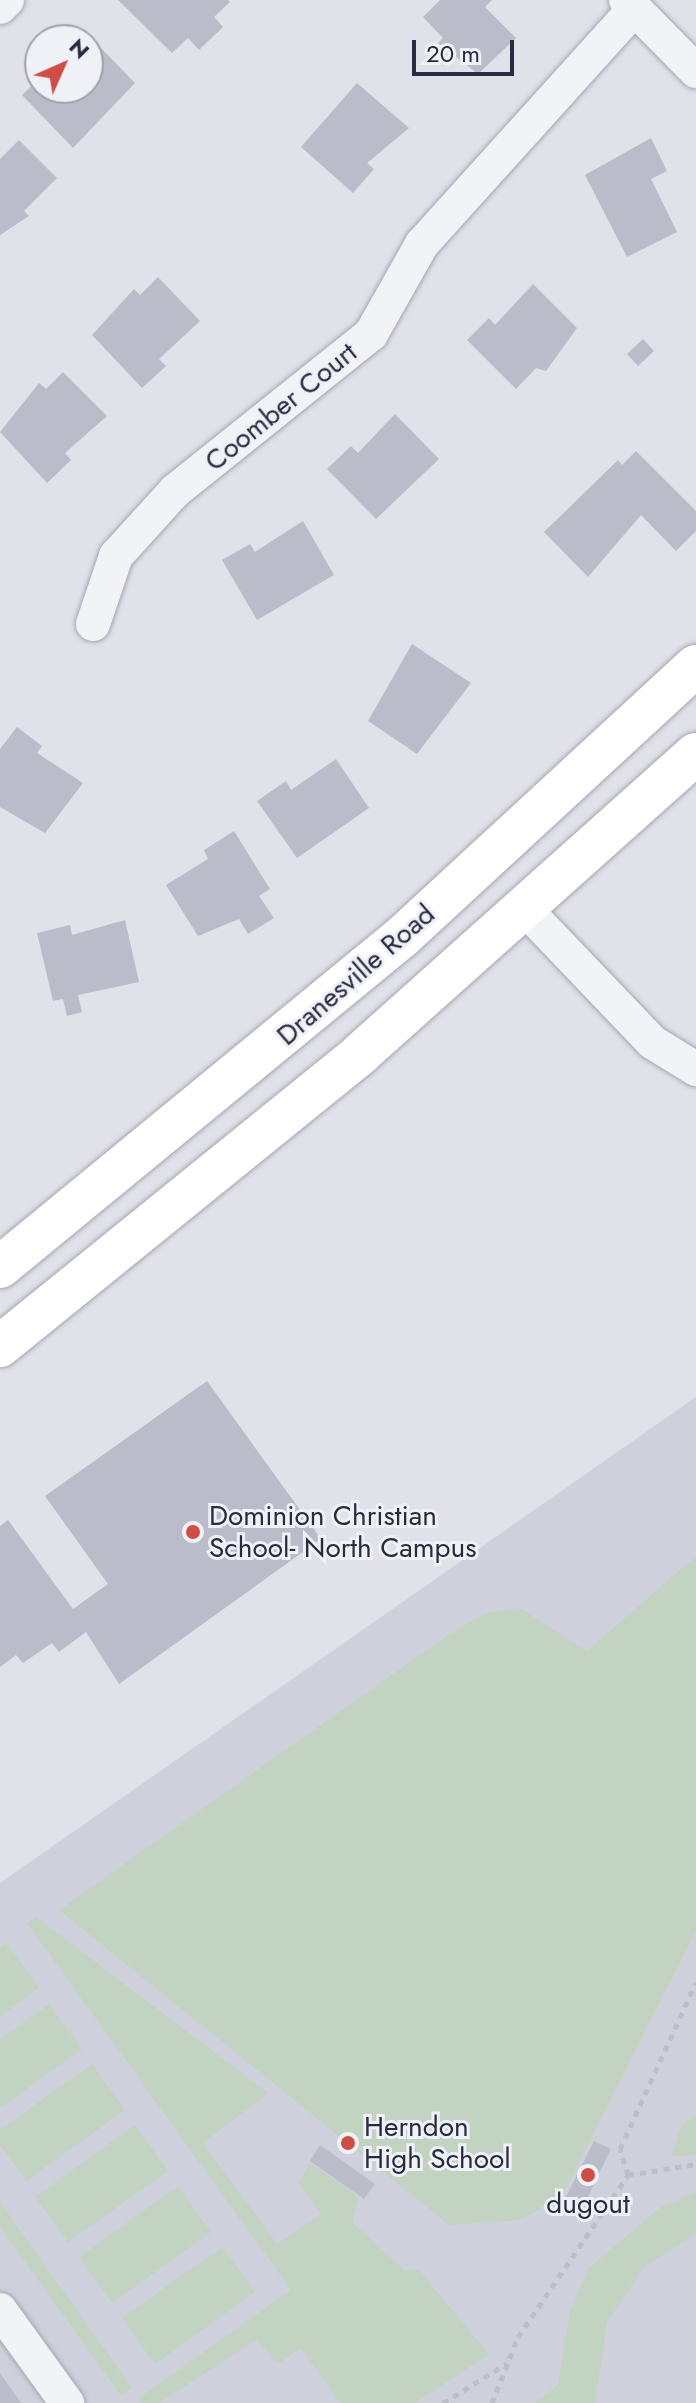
<!DOCTYPE html>
<html>
<head>
<meta charset="utf-8">
<style>
	body { margin:0 }
	#map { position:relative; width:696px; height:2403px; overflow:hidden; background:#e0e1e9; font-family:Jost,sans-serif }
	div>[style] { position:absolute }
	[style*='--x'] { left:calc(var(--x)*1px); top:calc(var(--y)*1px); width:calc(var(--w)*1px); rotate:calc(var(--a)*1deg) }
	.built>* { inset:0; background:#ced0db }
	.green>* { inset:0; background:#c2d3c1 }
	.building>* { inset:0; background:#babcc9 }
	.path>* { height:5px; margin-top:-2.5px; transform-origin:0; background:repeating-linear-gradient(90deg,#bdbfc7 0 6px,transparent 0 12px) }
	.roads { filter:drop-shadow(0 0 2px #a5a7b3) drop-shadow(0 0 2px #a5a7b3) }
	.minor>* { height:34px; margin:-17px; padding:0 17px; transform-origin:17px; border-radius:17px; background:#f2f3f7 }
	.major>* { height:42px; margin:-21px; padding:0 21px; transform-origin:21px; border-radius:21px; background:#fff }
	.dots>* { width:22px; height:22px; translate:-50% -50%; box-sizing:border-box; border:4px solid #eff1f6; border-radius:50% }
	span { translate:-50% -50%; white-space:nowrap; text-align:center; line-height:1.15; -webkit-text-stroke:6px #eff1f6; paint-order:stroke }
	.street-label { font-size:28px; color:#282c40 }
	.poi-label { font-size:28px; color:#282c40 }
	.left { translate:0 -50%; text-align:left }
	.north { position:absolute; left:24px; top:24px; width:80px; height:80px; box-sizing:border-box; background:#eff1f6; border:2px solid #9fa2ad; border-radius:50%; rotate:45deg; font-size:22px; font-weight:700; line-height:32px; text-align:center; color:#282c40 }
	.north::after { content:''; display:block; margin:auto; width:28px; height:36px; background:#ce4d44; clip-path:polygon(50% 0,100% 100%,50% 72%,0 100%) }
	.scale { position:absolute; left:412px; top:40px; width:102px; height:36px; box-sizing:border-box; border:4px solid #282c40; border-top:0; padding-left:10px; font-size:24px; line-height:28px; white-space:nowrap; color:#282c40; -webkit-text-stroke:6px #eff1f6; paint-order:stroke }
</style>
</head>
<body>
<div id="map">
	<div class="built">
		<div style="clip-path:polygon(696px 1397px,696px 2403px,0 2403px,0 1883px)"></div>
	</div>
	<div class="green">
		<div style="clip-path:polygon(696px 1556px,696px 1930px,563px 2194px,521px 2220px,449px 2225px,59px 1910px,451px 1633px,489px 1612px,521px 1609px,587px 1651px)"></div>
		<div style="clip-path:polygon(36px 1917px,268px 2093px,203px 2143px,277px 2244px,321px 2214px,299px 2182px,310px 2162px,359px 2198px,352px 2222px,405px 2271px,418px 2269px,489px 2354px,415px 2403px,340px 2403px,301px 2348px,278px 2364px,256px 2340px,159px 2403px,142px 2403px,139px 2398px,291px 2290px,27px 1923px)"></div>
		<div style="clip-path:polygon(6px 1943px,39px 1988px,0 2016px,0 1947px)"></div>
		<div style="clip-path:polygon(49px 2004px,82px 2049px,0 2108px,0 2039px)"></div>
		<div style="clip-path:polygon(92px 2064px,125px 2110px,26px 2181px,0 2145px,0 2130px)"></div>
		<div style="clip-path:polygon(696px 2115px,696px 2155px,672px 2156px,681px 2126px)"></div>
		<div style="clip-path:polygon(135px 2125px,168px 2171px,68px 2242px,35px 2197px)"></div>
		<div style="clip-path:polygon(178px 2186px,211px 2232px,112px 2303px,79px 2257px)"></div>
		<div style="clip-path:polygon(696px 2191px,696px 2234px,644px 2267px,607px 2322px,595px 2403px,535px 2403px,558px 2385px,570px 2310px,589px 2268px,658px 2209px)"></div>
		<div style="clip-path:polygon(0 2202px,132px 2388px,121px 2396px,0 2227px)"></div>
		<div style="clip-path:polygon(222px 2247px,255px 2292px,155px 2364px,122px 2318px)"></div>
	</div>
	<div class="building">
		<div style="clip-path:polygon(118px 0,228px 0,230px 2px,214px 17px,223px 27px,199px 50px,188px 38px,172px 53px)"></div>
		<div style="clip-path:polygon(440px 0,492px 0,485px 7px,516px 38px,478px 74px,438px 43px,443px 38px,423px 17px)"></div>
		<div style="clip-path:polygon(96px 43px,135px 83px,73px 148px,22px 95px,40px 78px,40px 88px,88px 88px,88px 52px)"></div>
		<div style="clip-path:polygon(357px 83px,409px 128px,367px 163px,374px 169px,353px 193px,301px 147px)"></div>
		<div style="clip-path:polygon(651px 138px,667px 171px,651px 179px,677px 232px,627px 257px,585px 175px)"></div>
		<div style="clip-path:polygon(19px 140px,57px 178px,24px 211px,29px 216px,0 235px,0 159px)"></div>
		<div style="clip-path:polygon(158px 277px,200px 321px,159px 359px,166px 366px,142px 388px,92px 335px,134px 289px,140px 295px)"></div>
		<div style="clip-path:polygon(533px 284px,577px 328px,546px 371px,536px 368px,516px 389px,467px 340px,489px 318px,495px 325px)"></div>
		<div style="clip-path:polygon(643px 339px,654px 351px,638px 366px,627px 354px)"></div>
		<div style="clip-path:polygon(63px 372px,107px 416px,65px 453px,71px 460px,47px 483px,0 432px,39px 383px,46px 389px)"></div>
		<div style="clip-path:polygon(395px 414px,439px 459px,376px 519px,327px 469px,351px 446px,358px 453px)"></div>
		<div style="clip-path:polygon(636px 451px,696px 511px,696px 531px,676px 551px,641px 515px,588px 577px,544px 532px,618px 460px,622px 465px)"></div>
		<div style="clip-path:polygon(303px 521px,334px 575px,257px 620px,222px 560px,250px 544px,255px 552px)"></div>
		<div style="clip-path:polygon(412px 644px,471px 683px,417px 754px,368px 721px)"></div>
		<div style="clip-path:polygon(17px 727px,42px 746px,37px 753px,83px 783px,45px 833px,0 807px,0 749px)"></div>
		<div style="clip-path:polygon(336px 759px,369px 808px,297px 858px,257px 801px,286px 781px,291px 790px)"></div>
		<div style="clip-path:polygon(234px 831px,270px 889px,259px 896px,274px 918px,248px 934px,239px 919px,198px 936px,166px 885px,208px 859px,204px 850px)"></div>
		<div style="clip-path:polygon(125px 920px,139px 982px,78px 995px,82px 1012px,67px 1016px,63px 999px,53px 1001px,37px 933px,70px 925px,72px 935px)"></div>
		<div style="clip-path:polygon(207px 1381px,321px 1539px,119px 1684px,86px 1632px,59px 1652px,52px 1643px,23px 1663px,16px 1655px,0 1667px,0 1526px,8px 1520px,73px 1609px,108px 1584px,45px 1496px)"></div>
		<div style="clip-path:polygon(594px 2141px,611px 2149px,582px 2209px,564px 2201px)"></div>
		<div style="clip-path:polygon(320px 2145px,375px 2184px,364px 2199px,310px 2161px)"></div>
		<div style="clip-path:polygon(0 2373px,21px 2403px,0 2403px)"></div>
	</div>
	<div class="path">
		<div style="--x:628;--y:2175;--w:69;--a:-9.2"></div>
		<div style="--x:443;--y:2403;--w:75;--a:-32"></div>
		<div style="--x:492;--y:2403;--w:71;--a:-68.5"></div>
		<div style="--x:518;--y:2337;--w:196;--a:-55.8"></div>
		<div style="--x:628;--y:2175;--w:27;--a:-107"></div>
		<div style="--x:620;--y:2149;--w:183;--a:-65.5"></div>
	</div>
	<div class="roads">
		<div class="minor">
			<div style="--x:626;--y:0;--w:100;--a:45.4"></div>
			<div style="--x:0;--y:7;--w:10;--a:-45"></div>
			<div style="--x:93;--y:624;--w:72;--a:-71.3"></div>
			<div style="--x:116;--y:556;--w:88;--a:-47.8"></div>
			<div style="--x:175;--y:491;--w:251;--a:-38.7"></div>
			<div style="--x:371;--y:334;--w:103;--a:-60.5"></div>
			<div style="--x:422;--y:244;--w:316;--a:-47.9"></div>
			<div style="--x:526;--y:910;--w:182;--a:46.3"></div>
			<div style="--x:652;--y:1042;--w:52;--a:31.5"></div>
			<div style="--x:0;--y:2310;--w:115;--a:54.2"></div>
		</div>
		<div class="major">
			<div style="--x:0;--y:1267;--w:522;--a:-39.4"></div>
			<div style="--x:403;--y:936;--w:398;--a:-42.7"></div>
			<div style="--x:0;--y:1346;--w:464;--a:-39"></div>
			<div style="--x:360;--y:1054;--w:450;--a:-41.8"></div>
		</div>
	</div>
	<div class="dots">
		<div style="left:193px;top:1532px;background:#ce4d44"></div>
		<div style="left:348px;top:2143px;background:#ce4d44"></div>
		<div style="left:588px;top:2175px;background:#ce4d44"></div>
	</div>
	<div class="street-label">
		<span style="left:281px;top:407px;rotate:-39deg">Coomber Court</span>
		<span style="left:356px;top:975px;rotate:-41deg">Dranesville Road</span>
	</div>
	<div class="poi-label">
		<span class="left" style="left:209px;top:1532px">Dominion Christian<br>School- North Campus</span>
		<span class="left" style="left:364px;top:2143px">Herndon<br>High School</span>
		<span style="left:588px;top:2204px">dugout</span>
	</div>
	<div class="north">N</div>
	<div class="scale">20 m</div>
</div>
</body>
</html>
